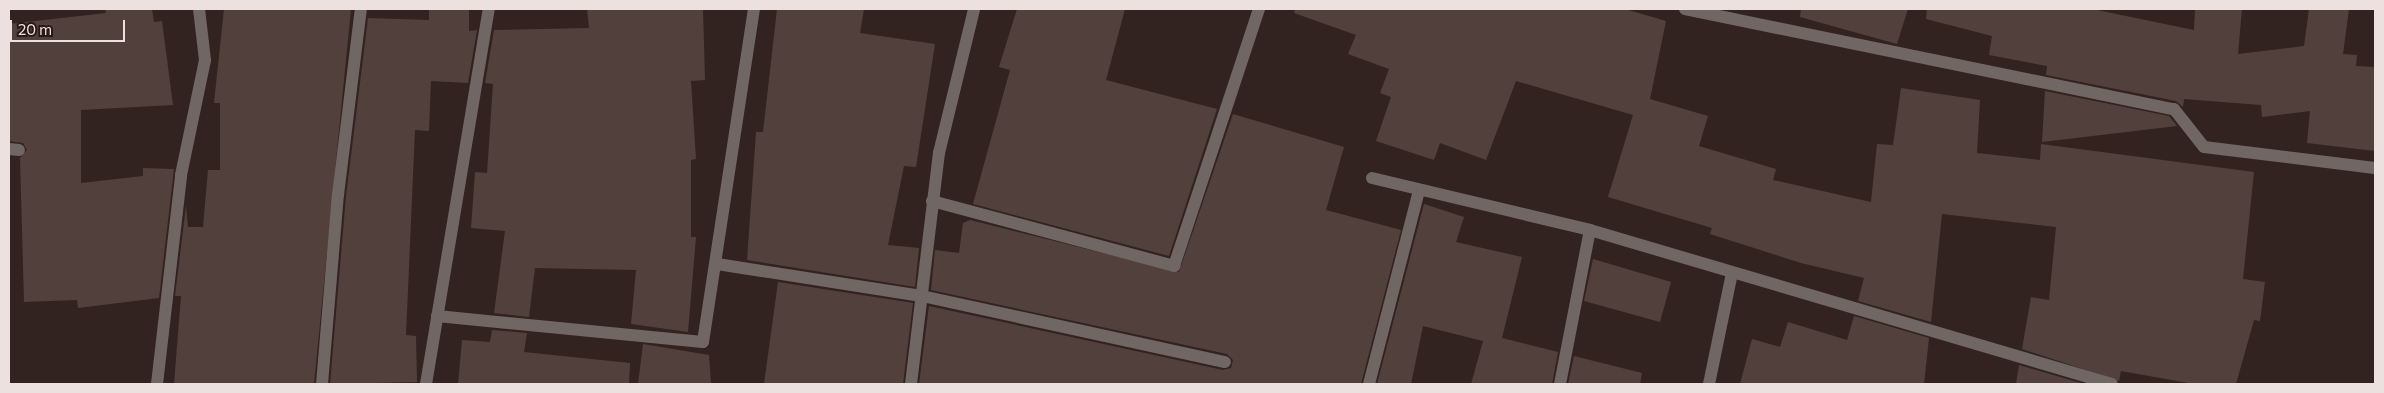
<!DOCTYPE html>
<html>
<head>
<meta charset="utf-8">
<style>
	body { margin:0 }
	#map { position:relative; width:2384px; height:393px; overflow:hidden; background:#332320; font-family:Commissioner,sans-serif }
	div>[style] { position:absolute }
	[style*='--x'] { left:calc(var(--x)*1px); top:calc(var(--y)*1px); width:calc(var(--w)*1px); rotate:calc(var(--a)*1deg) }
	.building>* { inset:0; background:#52403c }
	.minor>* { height:12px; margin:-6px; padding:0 6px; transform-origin:6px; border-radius:6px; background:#706765 }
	span { translate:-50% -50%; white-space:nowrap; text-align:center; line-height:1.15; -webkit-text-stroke:4px #291916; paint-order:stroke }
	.frame { position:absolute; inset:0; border:10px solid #ede1df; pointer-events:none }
	.scale { position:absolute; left:10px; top:20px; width:115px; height:22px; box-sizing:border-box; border:2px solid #ede1df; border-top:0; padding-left:6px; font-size:15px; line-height:18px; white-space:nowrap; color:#ede1df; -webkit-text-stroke:4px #291916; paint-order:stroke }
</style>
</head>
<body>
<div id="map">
	<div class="building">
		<div style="clip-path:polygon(105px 9px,152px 9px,154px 22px,162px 21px,173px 105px,81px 110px,81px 183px,143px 176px,143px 168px,174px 169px,159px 298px,78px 308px,77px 300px,24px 302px,20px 158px,27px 150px,23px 143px,9px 141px,9px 24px,106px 13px)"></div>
		<div style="clip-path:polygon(224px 9px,351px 9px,314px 384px,174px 384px,181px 296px,175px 296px,186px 206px,188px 227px,203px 227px,208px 170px,220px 170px,220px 103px,214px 103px)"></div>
		<div style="clip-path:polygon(429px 9px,469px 9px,469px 31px,477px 30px,468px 83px,431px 81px,429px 131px,415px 130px,406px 335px,416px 336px,417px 382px,330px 384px,346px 196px,368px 18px,429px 20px)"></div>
		<div style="clip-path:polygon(587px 9px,703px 9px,705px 80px,691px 81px,696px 159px,691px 160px,691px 237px,696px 237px,688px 332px,631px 324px,636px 270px,535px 268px,529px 317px,494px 313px,505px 231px,471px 228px,475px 172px,487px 173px,493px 84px,485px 83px,494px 30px,589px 28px)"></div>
		<div style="clip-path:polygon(777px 9px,864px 9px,860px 33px,935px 44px,916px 167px,904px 166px,888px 245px,919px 248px,915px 287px,747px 260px,756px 132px,763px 132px)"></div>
		<div style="clip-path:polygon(1017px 9px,1125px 9px,1106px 80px,1217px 109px,1169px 256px,973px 204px,1010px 70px,999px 67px)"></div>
		<div style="clip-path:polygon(1295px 9px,1625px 9px,1666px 21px,1650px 99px,1708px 116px,1699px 146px,1776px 169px,1773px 180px,1871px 202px,1877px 144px,1893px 145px,1901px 88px,1980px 100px,1977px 153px,2040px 160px,2041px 144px,2254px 172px,2243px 279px,2265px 282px,2260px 321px,2254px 320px,2236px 384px,2194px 384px,2121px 371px,2119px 381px,2022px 349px,2031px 297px,2049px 300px,2056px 227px,1942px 214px,1931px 322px,1858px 301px,1864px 278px,1801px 263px,1710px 234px,1712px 228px,1608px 197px,1633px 115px,1516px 81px,1486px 160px,1440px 143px,1434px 160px,1376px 141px,1391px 97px,1380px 93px,1389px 69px,1348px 54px,1356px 35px,1294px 13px)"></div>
		<div style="clip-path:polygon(1801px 9px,1908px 9px,1897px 44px,1800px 17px)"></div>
		<div style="clip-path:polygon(1927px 9px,2092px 9px,2194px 30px,2195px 9px,2242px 9px,2238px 54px,2304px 46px,2309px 9px,2349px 9px,2343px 54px,2357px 55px,2356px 66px,2375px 67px,2375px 151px,2307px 143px,2310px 111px,2262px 117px,2261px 105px,2184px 99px,2183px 107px,2176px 101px,2046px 75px,2047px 66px,1989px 55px,1992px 36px,1926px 19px)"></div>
		<div style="clip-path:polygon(2045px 91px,2169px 116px,2177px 126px,2042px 142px)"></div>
		<div style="clip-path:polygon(1233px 114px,1344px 147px,1326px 210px,1401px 230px,1361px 384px,919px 384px,929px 306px,1223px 370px,1231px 368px,1233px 360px,1227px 354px,931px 290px,935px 250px,959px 253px,963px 223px,970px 220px,1179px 272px)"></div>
		<div style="clip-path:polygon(1424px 204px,1464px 217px,1456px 242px,1522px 257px,1502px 338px,1558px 352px,1552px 384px,1471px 384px,1483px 341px,1423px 326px,1411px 384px,1377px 384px)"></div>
		<div style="clip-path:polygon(1593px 259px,1671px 282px,1660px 322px,1584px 301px)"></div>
		<div style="clip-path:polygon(778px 282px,913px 303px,903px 384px,764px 384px)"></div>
		<div style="clip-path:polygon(1854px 316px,1929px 338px,1924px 384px,1740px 384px,1752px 339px,1780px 347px,1788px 322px,1847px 340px)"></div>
		<div style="clip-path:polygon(492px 330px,527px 333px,524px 352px,630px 363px,629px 384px,458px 384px,462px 340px,490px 342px)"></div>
		<div style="clip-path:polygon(643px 344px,709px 355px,711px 384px,638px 384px)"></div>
		<div style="clip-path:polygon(1574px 356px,1642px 373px,1640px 384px,1568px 384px)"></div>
		<div style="clip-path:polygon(2019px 365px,2084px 384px,2016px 384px)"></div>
	</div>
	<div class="minor">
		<div style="--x:1685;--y:9;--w:499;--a:11.6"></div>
		<div style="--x:2174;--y:109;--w:48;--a:51.7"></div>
		<div style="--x:2204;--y:147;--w:172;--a:7"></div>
		<div style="--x:9;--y:149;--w:10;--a:6"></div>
		<div style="--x:1372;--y:178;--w:224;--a:13.4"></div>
		<div style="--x:1590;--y:230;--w:544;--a:16.44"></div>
		<div style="--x:932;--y:201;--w:251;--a:15"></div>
		<div style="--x:1174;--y:266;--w:271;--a:-71.7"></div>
		<div style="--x:717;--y:264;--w:207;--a:8.9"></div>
		<div style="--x:922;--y:296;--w:310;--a:12.3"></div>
		<div style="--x:437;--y:316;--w:267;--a:5.6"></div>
		<div style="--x:703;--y:342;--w:337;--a:-81.3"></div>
		<div style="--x:157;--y:384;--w:210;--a:-83.4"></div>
		<div style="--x:181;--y:175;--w:117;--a:-78.2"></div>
		<div style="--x:205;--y:60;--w:51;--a:-96.7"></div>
		<div style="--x:322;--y:384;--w:190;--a:-85.2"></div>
		<div style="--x:338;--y:195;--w:187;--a:-83"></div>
		<div style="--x:426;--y:384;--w:380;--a:-80.5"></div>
		<div style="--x:911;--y:384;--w:233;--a:-83.1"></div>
		<div style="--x:939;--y:153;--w:148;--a:-76.3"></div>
		<div style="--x:1369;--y:384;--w:199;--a:-75.5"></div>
		<div style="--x:1560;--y:384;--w:157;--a:-79"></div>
		<div style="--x:1709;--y:384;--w:113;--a:-78.3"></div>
	</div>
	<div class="frame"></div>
	<div class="scale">20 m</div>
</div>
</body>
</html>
